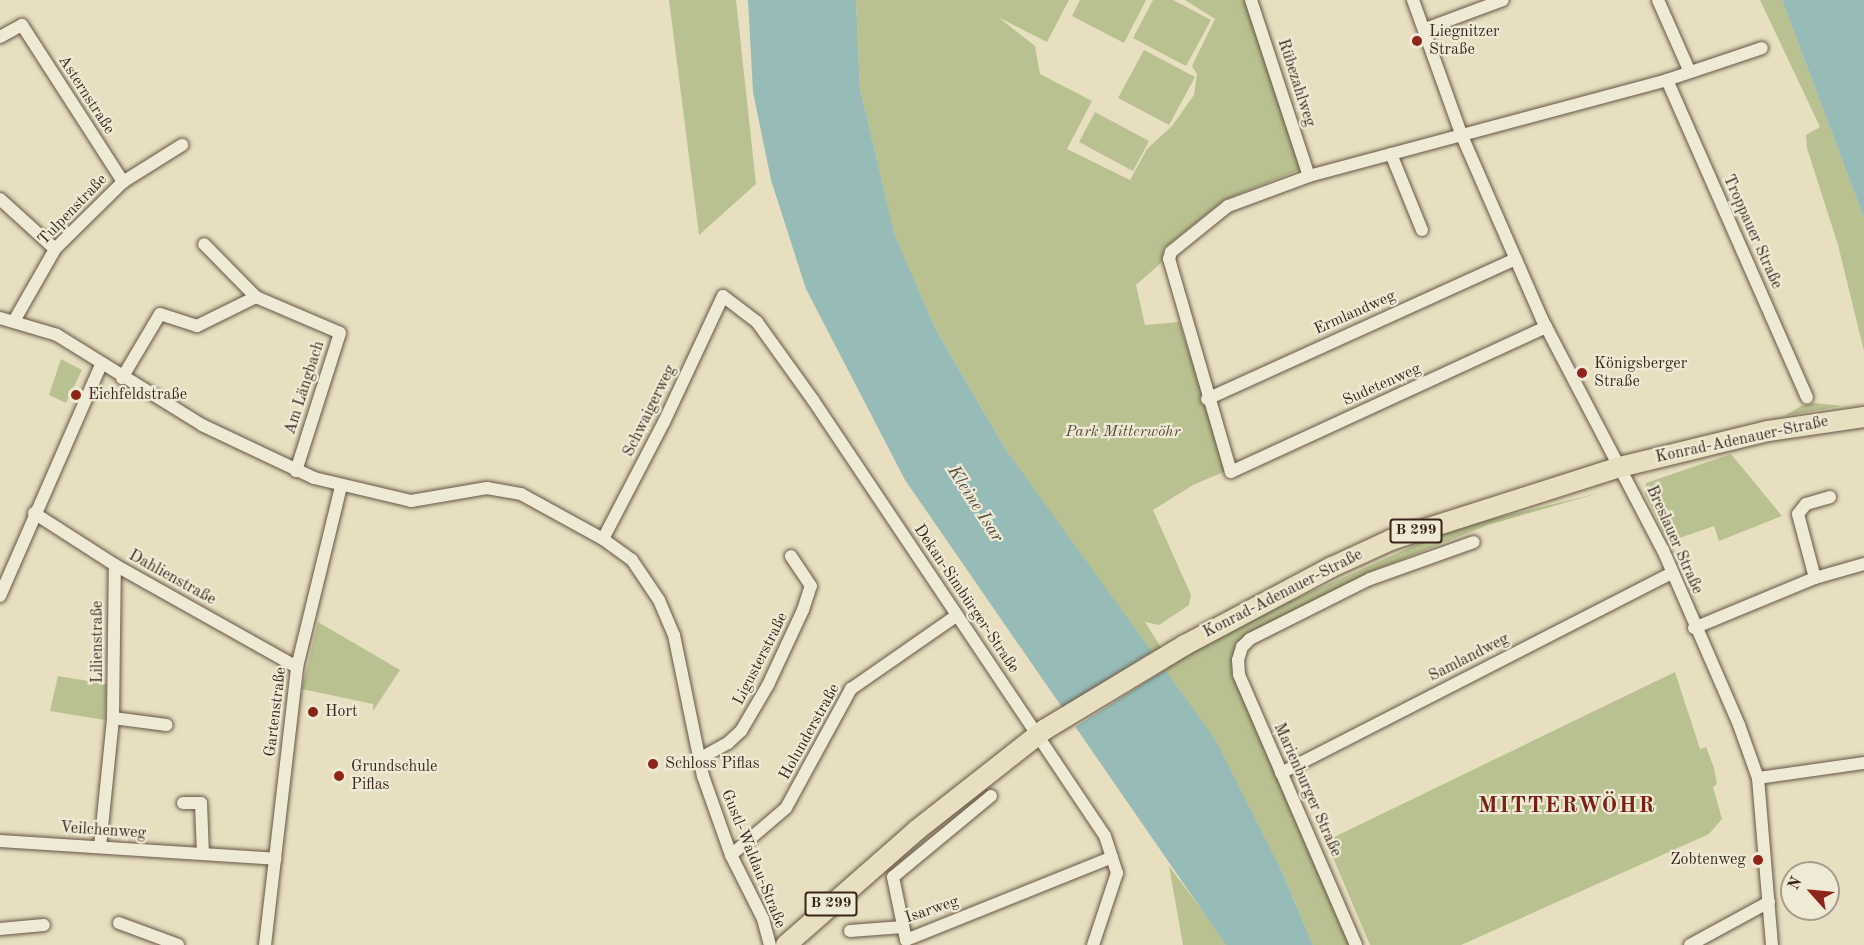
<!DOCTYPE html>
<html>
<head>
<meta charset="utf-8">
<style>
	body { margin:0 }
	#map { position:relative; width:1864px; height:945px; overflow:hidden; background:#e7dfc0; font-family:"Old Standard TT",serif }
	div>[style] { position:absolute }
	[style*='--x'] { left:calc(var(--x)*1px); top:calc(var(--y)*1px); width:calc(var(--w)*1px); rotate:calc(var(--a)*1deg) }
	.green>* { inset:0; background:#b9c190 }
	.water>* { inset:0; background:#97bcb7 }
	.pier>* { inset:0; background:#e7dfc0 }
	.roads { filter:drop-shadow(0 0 2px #665444) drop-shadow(0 0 2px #665444) }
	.street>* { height:12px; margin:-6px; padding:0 6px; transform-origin:6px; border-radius:6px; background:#efead6 }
	.primary>* { height:20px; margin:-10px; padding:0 10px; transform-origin:10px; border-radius:10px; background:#e7dfc0 }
	.dots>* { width:16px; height:16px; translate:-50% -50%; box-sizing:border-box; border:3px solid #efead6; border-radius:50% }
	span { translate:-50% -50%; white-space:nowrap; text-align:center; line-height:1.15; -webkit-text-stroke:4.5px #efead6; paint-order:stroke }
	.shield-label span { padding:2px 4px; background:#efead6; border:2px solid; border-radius:4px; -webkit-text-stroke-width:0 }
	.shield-label { font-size:15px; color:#3b251b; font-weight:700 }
	.poi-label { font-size:16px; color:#3b251b }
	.left { translate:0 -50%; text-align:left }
	.right { translate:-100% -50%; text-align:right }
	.street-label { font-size:16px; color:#3b251b }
	.park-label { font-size:16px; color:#5a4c38; font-style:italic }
	.water-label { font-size:18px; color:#524b42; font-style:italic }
	.district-label { font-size:22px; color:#7a1f14; font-weight:700; letter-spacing:1.5px }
	.north { position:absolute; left:1780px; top:861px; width:60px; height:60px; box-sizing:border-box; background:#efead6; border:2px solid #a79b8b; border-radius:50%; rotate:297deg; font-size:16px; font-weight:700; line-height:24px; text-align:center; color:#3b251b }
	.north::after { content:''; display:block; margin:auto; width:21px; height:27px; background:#8f2418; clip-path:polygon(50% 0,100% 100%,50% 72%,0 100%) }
</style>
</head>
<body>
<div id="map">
	<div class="green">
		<div style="clip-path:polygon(669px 0,736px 0,756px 184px,699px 235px)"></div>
		<div style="clip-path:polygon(856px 0,1069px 0,1047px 42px,998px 17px,1035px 46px,1040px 74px,1092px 101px,1067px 149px,1130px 180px,1147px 149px,1172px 126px,1194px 95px,1197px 74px,1192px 66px,1215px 19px,1185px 0,1258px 0,1301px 169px,1224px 200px,1164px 248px,1162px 262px,1136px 285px,1145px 325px,1179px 322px,1228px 470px,1193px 485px,1153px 510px,1191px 595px,1189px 605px,1159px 625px,1145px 622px,1170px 662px,1193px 645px,1451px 529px,1599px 493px,1488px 525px,1370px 572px,1264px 626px,1238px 660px,1356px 945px,1313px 945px,1282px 872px,1006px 450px,936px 330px,895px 237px,860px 89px)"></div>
		<div style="clip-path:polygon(1080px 0,1146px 0,1124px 43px,1072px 16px)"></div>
		<div style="clip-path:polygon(1153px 0,1173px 0,1211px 20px,1186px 66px,1133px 38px)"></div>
		<div style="clip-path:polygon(1760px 0,1782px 0,1864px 218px,1864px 351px,1838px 245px,1807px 148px,1806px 135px,1820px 127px)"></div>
		<div style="clip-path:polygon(1144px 50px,1195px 77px,1169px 125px,1118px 98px)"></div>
		<div style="clip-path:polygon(1095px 112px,1149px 141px,1133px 171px,1079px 142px)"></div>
		<div style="clip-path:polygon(61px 359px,82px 370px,66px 403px,49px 395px)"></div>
		<div style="clip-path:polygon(1815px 403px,1842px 406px,1784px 416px,1801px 406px)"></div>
		<div style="clip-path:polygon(1731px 454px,1782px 516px,1719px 541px,1714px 526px,1668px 542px,1645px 494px,1646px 483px)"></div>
		<div style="clip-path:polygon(318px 622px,400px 670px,373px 711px,373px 704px,302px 689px)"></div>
		<div style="clip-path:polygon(1675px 672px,1700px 749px,1706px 747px,1714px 768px,1717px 784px,1713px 787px,1722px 819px,1709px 834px,1461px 945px,1370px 945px,1326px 841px)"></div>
		<div style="clip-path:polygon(58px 676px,106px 684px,105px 720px,50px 711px)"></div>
		<div style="clip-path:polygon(1169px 866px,1216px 929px,1226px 945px,1183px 945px)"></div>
	</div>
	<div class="water">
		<div style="clip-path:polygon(748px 0,856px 0,860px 89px,895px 236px,936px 330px,1006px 450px,1215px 739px,1282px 872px,1313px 945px,1226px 945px,905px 480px,806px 289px,771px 180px,753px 92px)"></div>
		<div style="clip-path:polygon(1782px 0,1864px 0,1864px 218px)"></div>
	</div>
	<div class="pier">
		<div style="clip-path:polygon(1155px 650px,1168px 668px,1072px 729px,1059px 710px)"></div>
	</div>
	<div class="roads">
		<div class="street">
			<div style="--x:1251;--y:0;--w:185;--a:71.8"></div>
			<div style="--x:1413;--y:0;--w:145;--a:70.2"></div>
			<div style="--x:1462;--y:136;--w:200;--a:66.4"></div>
			<div style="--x:1542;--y:319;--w:261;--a:62.4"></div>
			<div style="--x:1663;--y:550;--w:191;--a:66.5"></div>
			<div style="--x:1739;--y:725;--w:56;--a:70.3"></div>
			<div style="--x:1758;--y:778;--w:168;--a:85.2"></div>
			<div style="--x:1658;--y:0;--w:77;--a:66.1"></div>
			<div style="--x:1425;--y:29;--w:83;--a:-20.4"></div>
			<div style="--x:0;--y:37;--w:25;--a:-29"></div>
			<div style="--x:22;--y:25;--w:187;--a:57.2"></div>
			<div style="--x:1667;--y:80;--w:347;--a:66.2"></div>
			<div style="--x:1391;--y:154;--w:82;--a:67.8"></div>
			<div style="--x:0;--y:199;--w:74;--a:42.3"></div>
			<div style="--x:256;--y:297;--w:91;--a:23.2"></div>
			<div style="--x:340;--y:333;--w:145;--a:107.7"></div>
			<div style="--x:0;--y:318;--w:59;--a:16.6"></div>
			<div style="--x:57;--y:335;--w:171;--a:31.8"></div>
			<div style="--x:202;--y:425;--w:124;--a:25.3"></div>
			<div style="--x:314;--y:478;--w:100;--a:13.3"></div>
			<div style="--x:411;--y:501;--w:77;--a:-9.7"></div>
			<div style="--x:487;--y:488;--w:35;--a:10"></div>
			<div style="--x:521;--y:494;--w:94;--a:28.8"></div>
			<div style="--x:603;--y:539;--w:36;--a:36"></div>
			<div style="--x:632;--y:560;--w:48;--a:56"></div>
			<div style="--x:659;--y:600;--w:38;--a:67"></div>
			<div style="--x:674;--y:635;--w:144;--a:78.4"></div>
			<div style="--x:703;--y:776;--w:84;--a:70.5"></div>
			<div style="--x:731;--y:855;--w:72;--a:63.4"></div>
			<div style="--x:763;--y:919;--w:27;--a:75"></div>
			<div style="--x:14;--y:321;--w:83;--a:-60.3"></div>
			<div style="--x:55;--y:249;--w:95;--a:-44.6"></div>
			<div style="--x:123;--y:182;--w:70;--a:-32.1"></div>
			<div style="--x:1546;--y:327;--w:347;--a:155.3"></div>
			<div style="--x:1231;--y:472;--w:222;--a:-106.2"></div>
			<div style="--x:1169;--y:259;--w:7;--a:-74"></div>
			<div style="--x:1171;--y:252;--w:73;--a:-38.9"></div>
			<div style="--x:1228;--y:206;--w:86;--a:-20.3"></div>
			<div style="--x:1309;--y:176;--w:371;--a:-15"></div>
			<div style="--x:1667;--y:80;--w:100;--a:-18.6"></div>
			<div style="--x:122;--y:378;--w:74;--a:-59.3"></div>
			<div style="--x:160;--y:314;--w:39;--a:18"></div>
			<div style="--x:197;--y:326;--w:66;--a:-26.2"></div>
			<div style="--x:256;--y:297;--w:74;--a:-134.5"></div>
			<div style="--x:1207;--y:399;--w:339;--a:-24.4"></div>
			<div style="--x:34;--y:513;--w:96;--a:32.7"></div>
			<div style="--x:115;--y:565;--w:209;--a:29.3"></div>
			<div style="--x:603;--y:539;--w:132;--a:-62.5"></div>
			<div style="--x:664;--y:422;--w:139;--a:-64.9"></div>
			<div style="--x:723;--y:296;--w:43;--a:37.4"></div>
			<div style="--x:757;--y:322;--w:96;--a:54.3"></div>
			<div style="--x:813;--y:400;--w:525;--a:56.19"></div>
			<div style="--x:1105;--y:836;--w:39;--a:72"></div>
			<div style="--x:1117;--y:873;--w:76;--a:108.4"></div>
			<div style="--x:1815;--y:578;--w:66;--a:-104.9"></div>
			<div style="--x:1798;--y:514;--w:13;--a:-51"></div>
			<div style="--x:1806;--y:504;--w:25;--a:-16"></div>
			<div style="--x:0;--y:596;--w:252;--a:-66.4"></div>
			<div style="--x:1694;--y:628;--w:131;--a:-22.5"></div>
			<div style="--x:1815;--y:578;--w:51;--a:-15.9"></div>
			<div style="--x:113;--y:718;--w:54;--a:7.4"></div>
			<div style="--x:699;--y:759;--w:33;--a:-29"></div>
			<div style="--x:728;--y:743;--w:18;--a:-43"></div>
			<div style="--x:741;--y:731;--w:53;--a:-59.6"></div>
			<div style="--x:768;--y:685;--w:83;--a:-65"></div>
			<div style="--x:803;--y:610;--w:25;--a:-72"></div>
			<div style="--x:811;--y:586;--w:36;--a:-124"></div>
			<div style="--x:1281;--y:773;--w:439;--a:-27.1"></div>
			<div style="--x:1758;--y:778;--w:107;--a:-8.1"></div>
			<div style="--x:991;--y:796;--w:127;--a:140.4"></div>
			<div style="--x:893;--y:877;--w:64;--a:78.3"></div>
			<div style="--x:906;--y:940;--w:222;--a:-21.9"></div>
			<div style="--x:183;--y:803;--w:18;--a:0"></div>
			<div style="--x:201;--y:803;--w:51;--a:87.8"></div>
			<div style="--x:0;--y:841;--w:276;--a:3.7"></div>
			<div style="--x:100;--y:847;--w:130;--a:-84.2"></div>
			<div style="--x:113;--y:718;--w:153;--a:-89.3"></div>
			<div style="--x:731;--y:855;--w:72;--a:-40.5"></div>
			<div style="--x:786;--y:808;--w:136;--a:-61.4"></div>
			<div style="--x:851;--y:689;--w:128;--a:-34.8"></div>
			<div style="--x:119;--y:923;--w:63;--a:20.4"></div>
			<div style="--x:0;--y:929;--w:44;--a:-5.2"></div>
			<div style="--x:850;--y:931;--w:53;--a:-4.3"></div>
			<div style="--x:265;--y:945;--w:280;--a:-83.4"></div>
			<div style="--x:297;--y:667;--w:185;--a:-76.3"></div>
			<div style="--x:1356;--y:945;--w:295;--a:-113.4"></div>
			<div style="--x:1239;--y:674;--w:14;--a:-94"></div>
			<div style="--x:1238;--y:660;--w:14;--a:-73"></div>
			<div style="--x:1242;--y:647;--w:11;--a:-45"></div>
			<div style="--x:1250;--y:639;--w:134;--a:-26.6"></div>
			<div style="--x:1370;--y:579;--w:110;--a:-19.6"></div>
			<div style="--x:1690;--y:945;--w:90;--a:-28.6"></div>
		</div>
		<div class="primary">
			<div style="--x:786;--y:945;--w:174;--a:-41.3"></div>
			<div style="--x:917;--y:830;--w:162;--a:-38.2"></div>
			<div style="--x:1044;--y:730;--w:165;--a:-31.1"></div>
			<div style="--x:1185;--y:645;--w:166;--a:-28"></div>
			<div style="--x:1332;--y:567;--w:65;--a:-24.6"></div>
			<div style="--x:1391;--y:540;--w:240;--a:-17.7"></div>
			<div style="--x:1620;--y:467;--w:152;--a:-13.7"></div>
			<div style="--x:1768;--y:431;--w:97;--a:-8.3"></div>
		</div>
	</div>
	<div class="dots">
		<div style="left:1417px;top:41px;background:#8f2418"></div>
		<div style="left:1582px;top:373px;background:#8f2418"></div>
		<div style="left:76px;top:395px;background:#8f2418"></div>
		<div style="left:313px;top:712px;background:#8f2418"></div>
		<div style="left:653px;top:764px;background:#8f2418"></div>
		<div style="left:339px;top:776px;background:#8f2418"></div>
		<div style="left:1758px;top:860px;background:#8f2418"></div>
	</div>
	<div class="shield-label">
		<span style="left:1416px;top:531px">B 299</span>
		<span style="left:831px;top:904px">B 299</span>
	</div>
	<div class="poi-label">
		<span class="left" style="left:1429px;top:41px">Liegnitzer<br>Straße</span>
		<span class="left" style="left:1594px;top:373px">Königsberger<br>Straße</span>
		<span class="left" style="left:88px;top:395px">Eichfeldstraße</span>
		<span class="left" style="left:325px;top:712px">Hort</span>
		<span class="left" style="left:665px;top:764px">Schloss Piflas</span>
		<span class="left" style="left:351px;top:776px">Grundschule<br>Piflas</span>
		<span class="right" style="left:1746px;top:860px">Zobtenweg</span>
	</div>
	<div class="street-label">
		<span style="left:1296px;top:83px;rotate:72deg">Rübezahlweg</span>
		<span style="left:86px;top:95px;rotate:57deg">Asternstraße</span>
		<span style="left:73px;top:210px;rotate:-46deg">Tulpenstraße</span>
		<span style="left:1752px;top:232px;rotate:66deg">Troppauer Straße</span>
		<span style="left:1355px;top:313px;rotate:-24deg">Ermlandweg</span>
		<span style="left:1382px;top:385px;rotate:-24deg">Sudetenweg</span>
		<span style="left:305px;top:388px;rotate:-72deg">Am Längbach</span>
		<span style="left:650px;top:411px;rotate:-64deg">Schwaigerweg</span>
		<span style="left:1742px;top:440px;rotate:-12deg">Konrad-Adenauer-Straße</span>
		<span style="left:1674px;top:540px;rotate:66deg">Breslauer Straße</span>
		<span style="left:172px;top:578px;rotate:29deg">Dahlienstraße</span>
		<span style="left:1283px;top:594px;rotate:-27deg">Konrad-Adenauer-Straße</span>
		<span style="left:966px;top:599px;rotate:56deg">Dekan-Simbürger-Straße</span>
		<span style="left:98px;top:642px;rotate:-90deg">Lilienstraße</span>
		<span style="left:1469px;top:658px;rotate:-27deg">Samlandweg</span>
		<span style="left:761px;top:659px;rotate:-63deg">Ligusterstraße</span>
		<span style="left:276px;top:712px;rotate:-83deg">Gartenstraße</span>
		<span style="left:810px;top:732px;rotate:-61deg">Holunderstraße</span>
		<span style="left:1307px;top:790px;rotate:66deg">Marienburger Straße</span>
		<span style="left:103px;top:831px;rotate:4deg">Veilchenweg</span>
		<span style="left:753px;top:859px;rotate:68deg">Gustl-Waldau-Straße</span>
		<span style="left:932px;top:910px;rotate:-19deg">Isarweg</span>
	</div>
	<div class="park-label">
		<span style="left:1123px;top:432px">Park Mitterwöhr</span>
	</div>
	<div class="water-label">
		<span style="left:975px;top:504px;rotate:57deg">Kleine Isar</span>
	</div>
	<div class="district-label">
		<span style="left:1567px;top:807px">MITTERWÖHR</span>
	</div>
	<div class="north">N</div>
</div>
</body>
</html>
